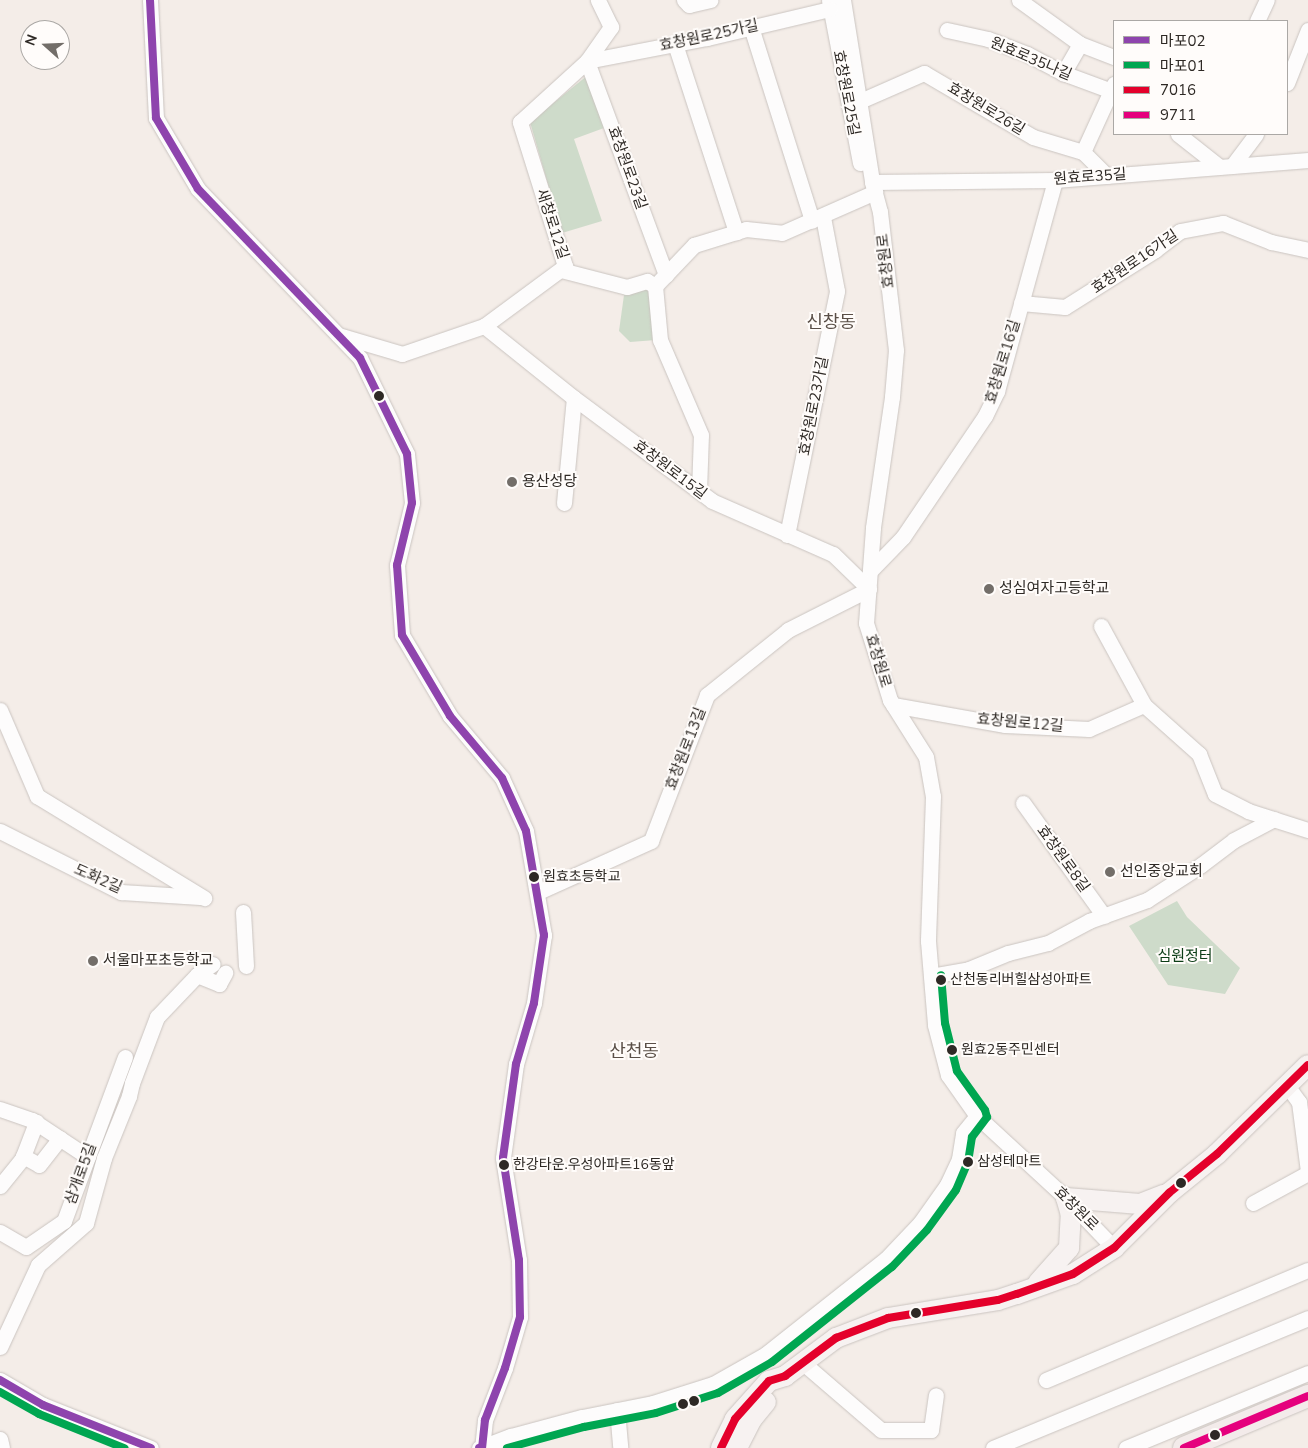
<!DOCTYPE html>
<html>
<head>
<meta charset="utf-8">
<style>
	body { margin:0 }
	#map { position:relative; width:1308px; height:1448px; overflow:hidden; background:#f4ede8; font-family:"Nunito Sans","Noto Sans KR",sans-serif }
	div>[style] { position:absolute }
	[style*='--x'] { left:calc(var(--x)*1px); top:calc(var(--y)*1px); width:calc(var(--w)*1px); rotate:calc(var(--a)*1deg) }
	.green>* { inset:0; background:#cedbca }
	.roads { filter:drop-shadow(0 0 1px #cac4c0) drop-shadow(0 0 1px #cac4c0) }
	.minor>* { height:15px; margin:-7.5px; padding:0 7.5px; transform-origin:7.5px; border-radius:7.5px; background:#fdfcfc }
	.major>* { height:20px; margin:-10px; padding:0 10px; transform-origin:10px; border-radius:10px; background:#f7f2f1 }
	.highway>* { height:22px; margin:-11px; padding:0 11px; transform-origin:11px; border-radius:11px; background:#f3ebea }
	.bus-1>* { height:8px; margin:-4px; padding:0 4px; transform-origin:4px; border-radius:4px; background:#8e44ad }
	.bus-2>* { height:8px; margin:-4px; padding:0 4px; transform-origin:4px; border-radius:4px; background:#00a651 }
	.bus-3>* { height:8px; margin:-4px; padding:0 4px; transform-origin:4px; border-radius:4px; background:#e4002b }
	.bus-4>* { height:8px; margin:-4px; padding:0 4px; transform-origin:4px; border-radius:4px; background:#e5007d }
	.dots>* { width:14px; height:14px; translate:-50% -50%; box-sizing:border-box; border:2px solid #fffcfa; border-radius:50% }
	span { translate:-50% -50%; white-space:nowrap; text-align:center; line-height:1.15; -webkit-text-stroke:4px #fffcfa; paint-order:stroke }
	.bus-label { font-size:14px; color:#2e2925 }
	.left { translate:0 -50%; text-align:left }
	.street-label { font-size:15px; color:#2e2925 }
	.poi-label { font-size:15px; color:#2e2925 }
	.park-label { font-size:15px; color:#0c3d16 }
	.quarter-label { font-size:18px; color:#5a4f47 }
	.legend { position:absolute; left:1113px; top:20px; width:175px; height:115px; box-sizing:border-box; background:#fffcfa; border:1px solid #aba8a5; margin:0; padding:6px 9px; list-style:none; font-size:15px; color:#2e2925 }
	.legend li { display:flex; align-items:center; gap:10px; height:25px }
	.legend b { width:25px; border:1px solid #aba8a5 }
	.north { position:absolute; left:20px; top:20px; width:50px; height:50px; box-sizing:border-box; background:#fffcfa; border:1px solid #aba8a5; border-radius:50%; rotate:290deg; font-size:14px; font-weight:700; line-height:20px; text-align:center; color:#2e2925 }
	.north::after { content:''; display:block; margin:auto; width:18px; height:22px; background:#736e69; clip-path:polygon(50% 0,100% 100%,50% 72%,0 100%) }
</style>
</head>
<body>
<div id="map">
	<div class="green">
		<div style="clip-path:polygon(588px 75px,604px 128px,574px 139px,602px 221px,562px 233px,530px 122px)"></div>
		<div style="clip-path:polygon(647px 288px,652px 290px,656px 340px,630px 342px,619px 331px,624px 295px)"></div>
		<div style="clip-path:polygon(1177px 901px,1187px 917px,1240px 968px,1225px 994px,1168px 985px,1129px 926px)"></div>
	</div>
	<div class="roads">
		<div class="minor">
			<div style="--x:150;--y:0;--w:118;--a:87.1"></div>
			<div style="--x:156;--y:118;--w:82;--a:59.4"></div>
			<div style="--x:198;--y:189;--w:234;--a:46.2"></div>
			<div style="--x:360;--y:358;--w:107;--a:63.9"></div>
			<div style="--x:407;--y:454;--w:49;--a:84.2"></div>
			<div style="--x:412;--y:503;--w:64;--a:103.6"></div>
			<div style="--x:397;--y:565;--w:70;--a:85.9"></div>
			<div style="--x:402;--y:635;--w:94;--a:59.3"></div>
			<div style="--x:450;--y:716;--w:81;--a:50"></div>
			<div style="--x:502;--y:778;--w:58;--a:65.6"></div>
			<div style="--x:526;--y:831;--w:106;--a:80.2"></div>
			<div style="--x:544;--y:935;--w:69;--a:98.4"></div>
			<div style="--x:534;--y:1003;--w:64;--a:106.4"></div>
			<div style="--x:516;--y:1064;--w:95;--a:97.9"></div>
			<div style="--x:503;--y:1158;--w:103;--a:81.1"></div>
			<div style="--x:519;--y:1260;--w:57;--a:89"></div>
			<div style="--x:520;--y:1317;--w:53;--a:106.4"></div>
			<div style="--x:505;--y:1368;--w:56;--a:111"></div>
			<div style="--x:485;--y:1420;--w:27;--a:96"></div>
			<div style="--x:684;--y:0;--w:7;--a:45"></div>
			<div style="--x:689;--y:5;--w:22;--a:-13"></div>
			<div style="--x:829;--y:0;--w:166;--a:79.2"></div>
			<div style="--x:843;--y:0;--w:184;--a:80.9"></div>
			<div style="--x:872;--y:182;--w:31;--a:75"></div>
			<div style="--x:880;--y:212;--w:139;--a:83.4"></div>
			<div style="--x:896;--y:350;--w:47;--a:94.9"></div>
			<div style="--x:892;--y:397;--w:132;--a:98.3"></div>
			<div style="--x:873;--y:528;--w:95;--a:94.2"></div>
			<div style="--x:866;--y:623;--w:81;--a:72.7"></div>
			<div style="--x:890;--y:700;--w:67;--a:57.7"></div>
			<div style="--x:926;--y:757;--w:40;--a:80"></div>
			<div style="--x:933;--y:796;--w:145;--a:92"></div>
			<div style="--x:928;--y:941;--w:84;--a:85.2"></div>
			<div style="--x:935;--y:1025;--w:52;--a:75.4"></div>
			<div style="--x:948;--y:1075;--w:50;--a:54.7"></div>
			<div style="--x:977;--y:1116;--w:121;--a:42.7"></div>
			<div style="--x:1066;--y:1198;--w:69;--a:46.2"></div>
			<div style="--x:1019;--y:0;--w:75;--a:35.8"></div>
			<div style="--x:1080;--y:44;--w:34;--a:120"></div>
			<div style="--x:1257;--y:21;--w:23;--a:-65"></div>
			<div style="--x:751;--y:27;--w:203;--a:72.5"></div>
			<div style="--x:947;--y:30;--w:42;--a:12.4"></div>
			<div style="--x:988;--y:39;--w:42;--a:21"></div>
			<div style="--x:1027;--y:54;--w:41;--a:27.8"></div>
			<div style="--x:1063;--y:73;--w:54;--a:20.4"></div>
			<div style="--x:675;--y:44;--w:198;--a:72"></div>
			<div style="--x:1080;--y:44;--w:36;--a:21"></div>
			<div style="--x:1287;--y:83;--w:57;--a:-68.4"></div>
			<div style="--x:860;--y:101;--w:70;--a:-23.6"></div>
			<div style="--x:924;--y:73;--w:126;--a:30.4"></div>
			<div style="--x:1033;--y:137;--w:52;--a:16.7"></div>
			<div style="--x:1083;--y:152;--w:34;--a:45"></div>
			<div style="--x:1178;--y:134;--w:53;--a:38.2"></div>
			<div style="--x:1083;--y:152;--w:75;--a:-65.5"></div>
			<div style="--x:1232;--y:166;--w:40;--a:-53"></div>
			<div style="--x:872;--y:182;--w:183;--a:-0.6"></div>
			<div style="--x:1055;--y:180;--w:254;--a:-4.5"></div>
			<div style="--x:561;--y:270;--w:68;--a:14.4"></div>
			<div style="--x:627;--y:287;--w:21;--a:-17"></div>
			<div style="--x:647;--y:281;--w:9;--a:32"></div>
			<div style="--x:666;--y:275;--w:228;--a:-110.3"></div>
			<div style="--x:587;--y:61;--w:122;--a:-10.9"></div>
			<div style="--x:707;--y:38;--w:126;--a:-13.3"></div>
			<div style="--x:1021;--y:303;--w:44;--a:5.2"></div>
			<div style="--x:1065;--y:307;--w:107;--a:-32.3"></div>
			<div style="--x:1155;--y:250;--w:31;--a:-37"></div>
			<div style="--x:1180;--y:231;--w:44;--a:-10.5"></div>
			<div style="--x:1223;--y:223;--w:52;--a:21.6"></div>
			<div style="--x:1271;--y:242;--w:38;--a:12"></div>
			<div style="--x:484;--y:326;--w:115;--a:38.7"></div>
			<div style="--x:574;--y:398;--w:172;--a:36.7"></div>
			<div style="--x:712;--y:501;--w:132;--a:23.7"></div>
			<div style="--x:833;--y:554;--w:50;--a:44.2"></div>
			<div style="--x:869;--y:589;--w:91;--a:153.2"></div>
			<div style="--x:788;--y:630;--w:104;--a:141.3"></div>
			<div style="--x:707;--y:695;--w:156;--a:111"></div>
			<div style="--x:651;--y:841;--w:124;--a:155.7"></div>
			<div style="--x:338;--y:335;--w:67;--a:16.5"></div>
			<div style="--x:402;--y:354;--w:87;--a:-18.9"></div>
			<div style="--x:484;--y:326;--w:101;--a:-36.5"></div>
			<div style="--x:565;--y:266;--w:151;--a:-107.4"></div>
			<div style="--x:520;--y:122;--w:91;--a:-42.3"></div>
			<div style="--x:587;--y:61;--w:42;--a:-54.8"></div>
			<div style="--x:611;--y:27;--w:30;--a:-116"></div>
			<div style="--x:699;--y:491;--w:56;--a:-88"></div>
			<div style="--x:701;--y:435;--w:103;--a:-113.3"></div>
			<div style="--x:660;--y:340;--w:54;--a:-95.3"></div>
			<div style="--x:655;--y:286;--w:57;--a:-46.4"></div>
			<div style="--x:694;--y:245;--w:54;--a:-17.1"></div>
			<div style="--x:746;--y:229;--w:36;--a:6"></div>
			<div style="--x:782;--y:233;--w:102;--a:-23.8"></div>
			<div style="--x:564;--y:503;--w:105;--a:-84.6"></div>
			<div style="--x:787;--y:535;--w:249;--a:-78.4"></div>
			<div style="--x:837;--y:291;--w:75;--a:-100.7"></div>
			<div style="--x:871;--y:570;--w:46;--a:-45.9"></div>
			<div style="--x:903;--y:537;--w:146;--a:-55.9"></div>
			<div style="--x:985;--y:416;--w:28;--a:-64"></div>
			<div style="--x:997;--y:391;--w:219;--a:-74.6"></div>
			<div style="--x:1101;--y:626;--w:90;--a:61.4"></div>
			<div style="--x:893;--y:705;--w:114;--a:10.1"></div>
			<div style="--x:1005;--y:725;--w:84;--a:2.7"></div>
			<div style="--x:1089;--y:729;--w:60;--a:-23.6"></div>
			<div style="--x:1144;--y:705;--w:74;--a:41.7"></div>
			<div style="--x:1199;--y:754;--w:43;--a:68.2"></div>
			<div style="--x:1215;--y:794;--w:37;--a:27"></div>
			<div style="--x:1248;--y:811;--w:63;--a:17.6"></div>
			<div style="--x:0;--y:710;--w:94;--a:66.7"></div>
			<div style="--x:37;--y:796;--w:196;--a:31.4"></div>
			<div style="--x:1023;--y:803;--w:139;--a:54.4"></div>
			<div style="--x:0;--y:831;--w:136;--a:26.8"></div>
			<div style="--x:121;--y:892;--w:79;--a:3.6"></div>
			<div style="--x:243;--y:912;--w:54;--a:86.8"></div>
			<div style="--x:197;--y:975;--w:24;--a:22"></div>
			<div style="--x:219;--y:984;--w:13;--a:-61"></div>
			<div style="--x:931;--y:976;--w:39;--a:-10"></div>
			<div style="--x:969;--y:969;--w:42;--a:-22.3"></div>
			<div style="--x:1008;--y:953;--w:41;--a:-14"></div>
			<div style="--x:1048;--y:943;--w:47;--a:-28.2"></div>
			<div style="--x:1089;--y:921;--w:62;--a:-19.9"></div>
			<div style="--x:1147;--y:900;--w:64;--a:-32.9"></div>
			<div style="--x:1201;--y:865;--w:41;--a:-37.1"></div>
			<div style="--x:1234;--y:840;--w:45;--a:-27.7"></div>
			<div style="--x:1288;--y:1087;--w:19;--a:54"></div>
			<div style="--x:1299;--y:1102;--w:70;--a:82.6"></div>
			<div style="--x:0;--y:1109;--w:34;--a:19"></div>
			<div style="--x:32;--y:1120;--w:67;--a:33.5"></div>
			<div style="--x:23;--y:1156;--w:18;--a:29"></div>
			<div style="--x:39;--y:1165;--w:34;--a:-52"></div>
			<div style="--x:0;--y:1186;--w:35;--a:-51"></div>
			<div style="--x:22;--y:1159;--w:40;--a:-69"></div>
			<div style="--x:1253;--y:1203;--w:63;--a:-28.6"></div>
			<div style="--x:0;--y:1232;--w:30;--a:30"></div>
			<div style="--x:26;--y:1247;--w:46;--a:-34.4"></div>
			<div style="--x:64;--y:1221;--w:175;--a:-69.6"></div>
			<div style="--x:0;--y:1347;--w:90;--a:-65.1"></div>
			<div style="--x:38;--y:1265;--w:64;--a:-41.2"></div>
			<div style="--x:86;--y:1223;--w:67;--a:-74.5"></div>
			<div style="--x:104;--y:1158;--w:67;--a:-68"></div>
			<div style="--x:129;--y:1096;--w:13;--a:-77"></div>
			<div style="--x:132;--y:1083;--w:71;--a:-69.3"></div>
			<div style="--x:157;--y:1017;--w:58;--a:-46.4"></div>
			<div style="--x:197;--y:975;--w:19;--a:-35"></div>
			<div style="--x:802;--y:1362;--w:104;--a:40.7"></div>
			<div style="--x:881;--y:1430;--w:50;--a:0"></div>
			<div style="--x:931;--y:1430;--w:35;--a:-82"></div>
			<div style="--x:0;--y:1380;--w:50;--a:30.2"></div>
			<div style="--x:43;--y:1405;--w:116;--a:21.7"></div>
			<div style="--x:1046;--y:1380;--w:284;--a:-22.8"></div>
			<div style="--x:617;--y:1410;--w:38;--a:85"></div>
			<div style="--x:0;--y:1439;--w:9;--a:77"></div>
			<div style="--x:479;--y:1448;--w:34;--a:-21"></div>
			<div style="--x:511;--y:1436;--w:73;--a:-15"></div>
			<div style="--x:582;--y:1417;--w:72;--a:-11.2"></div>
			<div style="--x:653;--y:1403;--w:63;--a:-17.6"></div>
			<div style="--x:713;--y:1384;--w:61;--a:-29.5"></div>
			<div style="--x:766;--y:1354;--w:153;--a:-38.4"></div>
			<div style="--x:886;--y:1259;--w:50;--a:-46.6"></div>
			<div style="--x:920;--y:1223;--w:47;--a:-54.6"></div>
			<div style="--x:947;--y:1185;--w:29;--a:-65"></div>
			<div style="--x:959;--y:1159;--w:26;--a:-81"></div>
			<div style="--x:963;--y:1133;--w:22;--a:-51"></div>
			<div style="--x:993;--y:1448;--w:341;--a:-22.4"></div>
			<div style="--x:1126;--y:1448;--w:197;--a:-22.4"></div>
		</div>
		<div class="major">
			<div style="--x:1038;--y:1283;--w:47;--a:-48.5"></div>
			<div style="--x:1069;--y:1248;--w:33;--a:-87"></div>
			<div style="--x:1071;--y:1215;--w:18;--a:-106"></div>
			<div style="--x:1066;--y:1198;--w:74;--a:4.6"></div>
			<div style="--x:1140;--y:1204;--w:26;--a:-21"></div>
			<div style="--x:721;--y:1448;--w:32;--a:-64"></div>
			<div style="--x:735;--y:1419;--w:51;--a:-48.2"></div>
			<div style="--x:769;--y:1381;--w:17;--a:-17"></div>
			<div style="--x:785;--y:1376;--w:64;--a:-36.7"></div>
			<div style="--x:836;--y:1338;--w:56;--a:-21"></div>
			<div style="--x:888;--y:1318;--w:111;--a:-9.3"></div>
			<div style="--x:998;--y:1300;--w:20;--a:-18"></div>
			<div style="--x:1017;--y:1294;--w:59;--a:-19.7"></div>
			<div style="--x:1073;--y:1274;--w:49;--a:-32.4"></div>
			<div style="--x:1114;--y:1248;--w:78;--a:-45"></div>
			<div style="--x:1169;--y:1193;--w:62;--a:-39.1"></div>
			<div style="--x:1217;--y:1154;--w:127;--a:-44.4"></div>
			<div style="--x:737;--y:1448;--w:33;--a:-63"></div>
			<div style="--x:752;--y:1419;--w:22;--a:-51"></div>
		</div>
		<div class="highway">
			<div style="--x:1184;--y:1448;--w:134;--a:-22.8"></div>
		</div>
	</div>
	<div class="bus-1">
		<div style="--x:150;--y:0;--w:118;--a:87.1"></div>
		<div style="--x:156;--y:118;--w:82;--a:59.4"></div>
		<div style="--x:198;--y:189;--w:234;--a:46.2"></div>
		<div style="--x:360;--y:358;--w:107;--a:63.9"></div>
		<div style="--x:407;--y:454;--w:49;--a:84.2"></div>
		<div style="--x:412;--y:503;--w:64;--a:103.6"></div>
		<div style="--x:397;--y:565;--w:70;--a:85.9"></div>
		<div style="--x:402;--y:635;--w:94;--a:59.3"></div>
		<div style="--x:450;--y:716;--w:81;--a:50"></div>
		<div style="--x:502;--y:778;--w:58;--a:65.6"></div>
		<div style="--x:526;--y:831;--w:106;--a:80.2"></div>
		<div style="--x:544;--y:935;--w:69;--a:98.4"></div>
		<div style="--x:534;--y:1003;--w:64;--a:106.4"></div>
		<div style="--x:516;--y:1064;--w:95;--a:97.9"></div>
		<div style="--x:503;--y:1158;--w:103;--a:81.1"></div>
		<div style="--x:519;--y:1260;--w:57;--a:89"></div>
		<div style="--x:520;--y:1317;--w:53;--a:106.4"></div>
		<div style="--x:505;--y:1368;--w:56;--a:111"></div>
		<div style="--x:485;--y:1420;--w:27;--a:96"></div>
		<div style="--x:482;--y:1447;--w:3;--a:162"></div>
		<div style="--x:0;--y:1380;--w:50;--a:30.2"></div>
		<div style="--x:43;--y:1405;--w:116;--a:21.7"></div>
	</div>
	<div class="bus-2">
		<div style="--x:0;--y:1392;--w:45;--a:29.4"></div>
		<div style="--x:39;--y:1414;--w:92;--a:21.8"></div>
		<div style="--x:507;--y:1448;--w:80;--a:-15.3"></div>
		<div style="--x:584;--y:1427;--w:73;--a:-11"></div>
		<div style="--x:656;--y:1413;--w:65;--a:-17.9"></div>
		<div style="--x:718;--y:1393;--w:62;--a:-29.9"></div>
		<div style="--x:772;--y:1362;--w:153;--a:-38.4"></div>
		<div style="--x:892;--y:1267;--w:51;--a:-46.6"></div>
		<div style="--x:927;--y:1230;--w:49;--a:-54.1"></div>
		<div style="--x:956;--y:1190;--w:30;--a:-67"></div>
		<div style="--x:968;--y:1162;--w:25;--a:-81"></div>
		<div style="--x:972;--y:1137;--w:25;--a:-53"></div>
		<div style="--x:987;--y:1117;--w:7;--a:-106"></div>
		<div style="--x:985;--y:1110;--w:48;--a:-125.7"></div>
		<div style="--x:957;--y:1071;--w:49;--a:-104"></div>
		<div style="--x:945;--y:1023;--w:48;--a:-94.8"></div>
	</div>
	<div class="bus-3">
		<div style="--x:721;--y:1448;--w:32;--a:-64"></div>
		<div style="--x:735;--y:1419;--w:51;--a:-48.2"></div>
		<div style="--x:769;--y:1381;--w:17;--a:-17"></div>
		<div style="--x:785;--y:1376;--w:64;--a:-36.7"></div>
		<div style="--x:836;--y:1338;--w:56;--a:-21"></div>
		<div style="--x:888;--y:1318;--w:111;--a:-9.3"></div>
		<div style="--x:998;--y:1300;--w:20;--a:-18"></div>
		<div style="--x:1017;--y:1294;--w:59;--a:-19.7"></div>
		<div style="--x:1073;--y:1274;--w:49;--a:-32.4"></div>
		<div style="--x:1114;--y:1248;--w:78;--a:-45"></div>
		<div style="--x:1169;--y:1193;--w:62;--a:-39.1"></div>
		<div style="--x:1217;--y:1154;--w:127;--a:-44.4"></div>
	</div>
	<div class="bus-4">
		<div style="--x:1184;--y:1448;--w:134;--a:-22.8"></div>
	</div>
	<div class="dots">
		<div style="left:379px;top:396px;background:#2e2925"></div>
		<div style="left:512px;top:482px;background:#736e69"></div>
		<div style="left:989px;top:589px;background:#736e69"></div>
		<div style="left:1110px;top:872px;background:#736e69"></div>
		<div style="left:534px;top:877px;background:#2e2925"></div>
		<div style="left:93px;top:961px;background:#736e69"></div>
		<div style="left:941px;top:980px;background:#2e2925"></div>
		<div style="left:952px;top:1050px;background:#2e2925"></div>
		<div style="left:968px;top:1162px;background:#2e2925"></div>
		<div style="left:504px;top:1165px;background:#2e2925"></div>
		<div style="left:1181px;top:1183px;background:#2e2925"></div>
		<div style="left:916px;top:1313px;background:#2e2925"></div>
		<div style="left:694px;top:1401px;background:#2e2925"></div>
		<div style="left:683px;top:1404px;background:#2e2925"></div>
		<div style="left:1215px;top:1435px;background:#2e2925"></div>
	</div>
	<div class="bus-label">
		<span class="left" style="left:543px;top:877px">원효초등학교</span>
		<span class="left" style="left:950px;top:980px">산천동리버힐삼성아파트</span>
		<span class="left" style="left:961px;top:1050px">원효2동주민센터</span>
		<span class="left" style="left:977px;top:1162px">삼성테마트</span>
		<span class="left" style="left:513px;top:1165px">한강타운.우성아파트16동앞</span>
	</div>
	<div class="street-label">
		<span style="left:709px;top:36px;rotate:-12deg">효창원로25가길</span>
		<span style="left:1031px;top:59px;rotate:23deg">원효로35나길</span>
		<span style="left:846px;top:93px;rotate:79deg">효창원로25길</span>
		<span style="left:986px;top:109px;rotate:31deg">효창원로26길</span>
		<span style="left:627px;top:168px;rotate:70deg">효창원로23길</span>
		<span style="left:1090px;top:177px;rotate:-4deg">원효로35길</span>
		<span style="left:552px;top:224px;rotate:72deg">새창로12길</span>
		<span style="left:886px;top:261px;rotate:-97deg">효창원로</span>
		<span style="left:1135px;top:262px;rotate:-34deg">효창원로16가길</span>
		<span style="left:1003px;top:362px;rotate:-73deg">효창원로16길</span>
		<span style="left:814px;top:406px;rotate:-79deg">효창원로23가길</span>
		<span style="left:670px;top:470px;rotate:37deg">효창원로15길</span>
		<span style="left:878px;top:661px;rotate:73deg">효창원로</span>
		<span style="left:1020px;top:723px;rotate:5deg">효창원로12길</span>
		<span style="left:686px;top:749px;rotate:-69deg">효창원로13길</span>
		<span style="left:1063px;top:859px;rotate:54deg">효창원로8길</span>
		<span style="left:98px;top:879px;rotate:24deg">도화2길</span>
		<span style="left:81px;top:1174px;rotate:-70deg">삼개로5길</span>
		<span style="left:1076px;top:1209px;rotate:45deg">효창원로</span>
	</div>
	<div class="poi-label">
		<span class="left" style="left:522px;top:482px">용산성당</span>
		<span class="left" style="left:999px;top:589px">성심여자고등학교</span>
		<span class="left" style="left:1120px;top:872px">선인중앙교회</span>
		<span class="left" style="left:103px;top:961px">서울마포초등학교</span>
	</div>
	<div class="park-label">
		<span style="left:1185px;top:957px">심원정터</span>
	</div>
	<div class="quarter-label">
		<span style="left:831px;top:322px">신창동</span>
		<span style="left:634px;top:1051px">산천동</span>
	</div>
	<ul class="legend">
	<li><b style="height:6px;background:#8e44ad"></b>마포02</li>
	<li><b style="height:6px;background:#00a651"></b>마포01</li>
	<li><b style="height:6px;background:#e4002b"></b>7016</li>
	<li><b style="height:6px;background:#e5007d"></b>9711</li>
	</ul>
	<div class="north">N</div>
</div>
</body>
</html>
